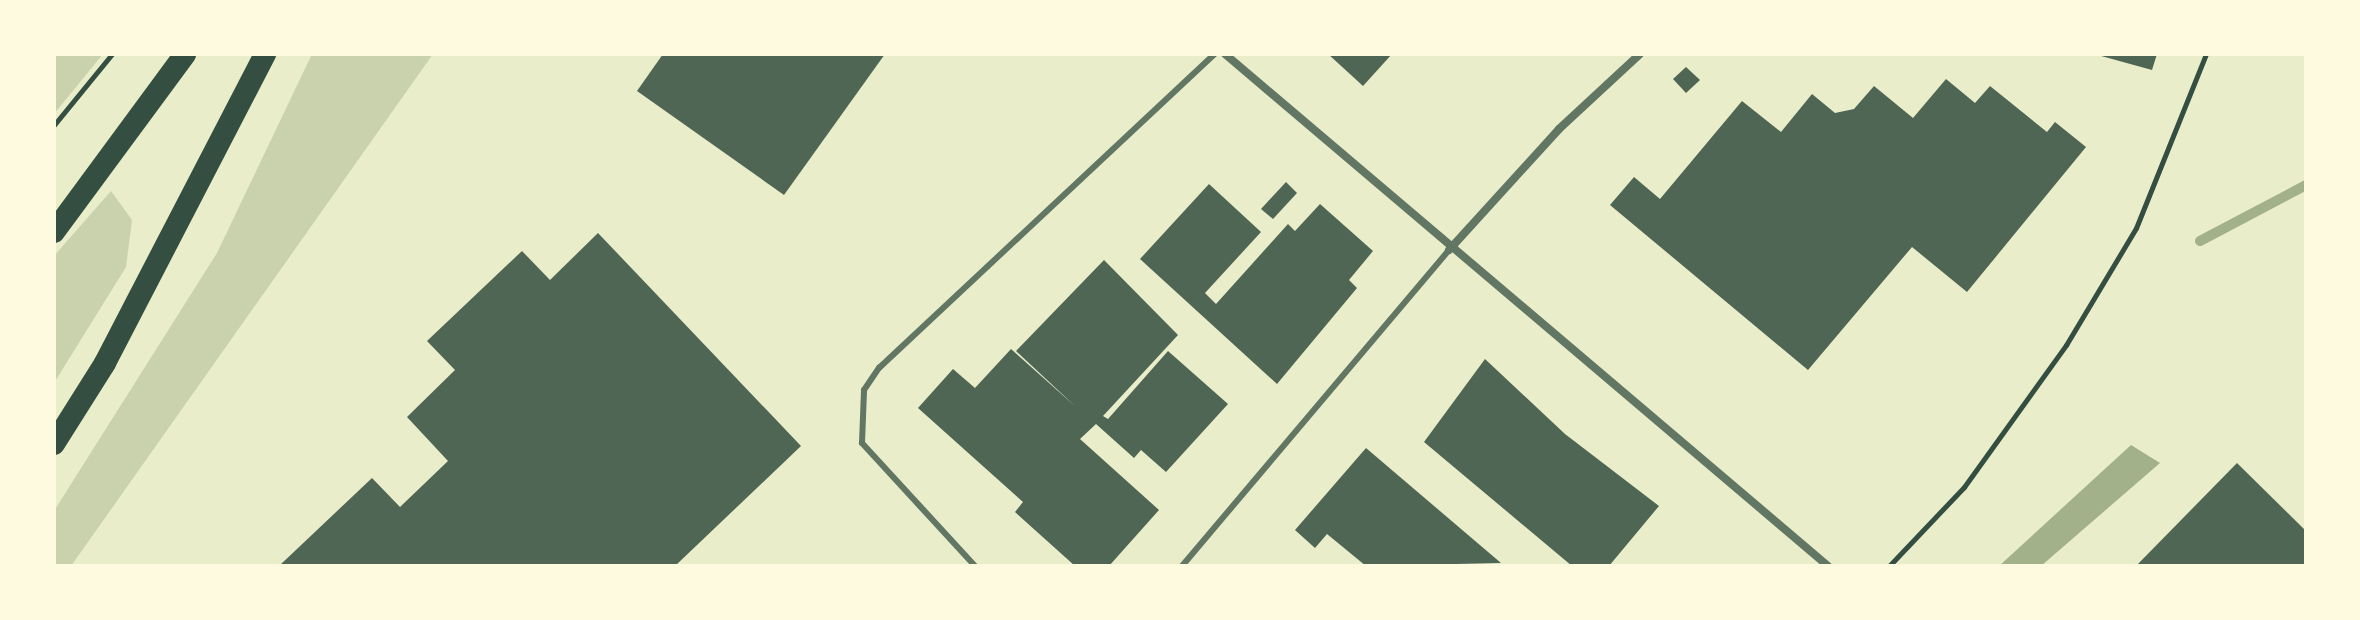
<!DOCTYPE html>
<html>
<head>
<meta charset="utf-8">
<style>
	body { margin:0 }
	#map { position:relative; width:2360px; height:620px; overflow:hidden; background:#e9edc9; font-family:"Sofia Sans Condensed",sans-serif }
	div>[style] { position:absolute }
	[style*='--x'] { left:calc(var(--x)*1px); top:calc(var(--y)*1px); width:calc(var(--w)*1px); rotate:calc(var(--a)*1deg) }
	.green>* { inset:0; background:#cad2ad }
	.water>* { inset:0; background:#a3b18a }
	.stream>* { height:10px; margin:-5px; padding:0 5px; transform-origin:5px; border-radius:5px; background:#a3b18a }
	.building>* { inset:0; background:#4f6655 }
	.path>* { height:5px; margin:-2.5px; padding:0 2.5px; transform-origin:2.5px; border-radius:2.5px; background:#344e41 }
	.service>* { height:6px; margin:-3px; padding:0 3px; transform-origin:3px; border-radius:3px; background:#617663 }
	.minor>* { height:8px; margin:-4px; padding:0 4px; transform-origin:4px; border-radius:4px; background:#617663 }
	.trunk>* { height:22px; margin:-11px; padding:0 11px; transform-origin:11px; border-radius:11px; background:#344e41 }
	span { translate:-50% -50%; white-space:nowrap; text-align:center; line-height:1.15; -webkit-text-stroke:8px #fefae0; paint-order:stroke }
	.frame { position:absolute; inset:0; border:56px solid #fefae0; pointer-events:none }
</style>
</head>
<body>
<div id="map">
	<div class="green">
		<div style="clip-path:polygon(54px 54px,103px 54px,54px 114px)"></div>
		<div style="clip-path:polygon(312px 54px,433px 54px,71px 566px,54px 566px,54px 511px,217px 253px)"></div>
		<div style="clip-path:polygon(111px 191px,132px 220px,126px 267px,54px 383px,54px 256px)"></div>
	</div>
	<div class="water">
		<div style="clip-path:polygon(2131px 445px,2160px 463px,2041px 566px,1999px 566px)"></div>
	</div>
	<div class="stream">
		<div style="--x:2200;--y:241;--w:120;--a:-27.8"></div>
	</div>
	<div class="building">
		<div style="clip-path:polygon(663px 54px,885px 54px,784px 195px,637px 91px)"></div>
		<div style="clip-path:polygon(1328px 54px,1392px 54px,1363px 86px)"></div>
		<div style="clip-path:polygon(2094px 54px,2157px 54px,2152px 70px)"></div>
		<div style="clip-path:polygon(1686px 67px,1700px 80px,1686px 93px,1673px 79px)"></div>
		<div style="clip-path:polygon(1946px 79px,1975px 103px,1990px 86px,2047px 132px,2055px 122px,2086px 147px,1967px 292px,1912px 247px,1808px 370px,1610px 205px,1634px 177px,1660px 199px,1742px 101px,1781px 132px,1812px 94px,1835px 113px,1854px 109px,1874px 86px,1913px 118px)"></div>
		<div style="clip-path:polygon(1286px 182px,1297px 193px,1273px 219px,1261px 209px)"></div>
		<div style="clip-path:polygon(1209px 184px,1261px 232px,1205px 293px,1216px 304px,1288px 224px,1295px 231px,1320px 204px,1373px 251px,1349px 280px,1357px 288px,1277px 384px,1140px 259px)"></div>
		<div style="clip-path:polygon(598px 233px,801px 446px,675px 566px,279px 566px,372px 478px,400px 507px,448px 461px,407px 417px,455px 370px,427px 341px,522px 251px,550px 280px)"></div>
		<div style="clip-path:polygon(1104px 260px,1178px 335px,1103px 416px,1108px 419px,1168px 351px,1228px 404px,1166px 472px,1141px 450px,1134px 458px,1096px 424px,1080px 439px,1159px 510px,1109px 566px,1075px 566px,1015px 512px,1023px 502px,918px 408px,953px 369px,975px 388px,1011px 349px,1076px 407px,1016px 351px)"></div>
		<div style="clip-path:polygon(1485px 359px,1565px 434px,1659px 506px,1609px 566px,1572px 566px,1424px 442px)"></div>
		<div style="clip-path:polygon(1366px 448px,1501px 563px,1366px 566px,1327px 534px,1315px 548px,1295px 530px)"></div>
		<div style="clip-path:polygon(2237px 463px,2306px 531px,2306px 566px,2136px 566px)"></div>
	</div>
	<div class="path">
		<div style="--x:54;--y:125;--w:92;--a:-50.8"></div>
		<div style="--x:1889;--y:566;--w:109;--a:-46.5"></div>
		<div style="--x:1964;--y:487;--w:175;--a:-54.3"></div>
		<div style="--x:2066;--y:345;--w:136;--a:-59.1"></div>
		<div style="--x:2136;--y:228;--w:188;--a:-68.1"></div>
	</div>
	<div class="service">
		<div style="--x:975;--y:566;--w:167;--a:-132.6"></div>
		<div style="--x:862;--y:443;--w:53;--a:-87.8"></div>
		<div style="--x:864;--y:390;--w:27;--a:-56"></div>
		<div style="--x:879;--y:368;--w:460;--a:-43.1"></div>
		<div style="--x:1182;--y:566;--w:414;--a:-49.8"></div>
	</div>
	<div class="minor">
		<div style="--x:1225;--y:54;--w:791;--a:40.33"></div>
		<div style="--x:1449;--y:250;--w:164;--a:-47.7"></div>
		<div style="--x:1559;--y:129;--w:110;--a:-42.8"></div>
	</div>
	<div class="trunk">
		<div style="--x:54;--y:232;--w:221;--a:-53.6"></div>
		<div style="--x:54;--y:444;--w:96;--a:-57.8"></div>
		<div style="--x:105;--y:363;--w:348;--a:-62.6"></div>
	</div>
	<div class="frame"></div>
</div>
</body>
</html>
